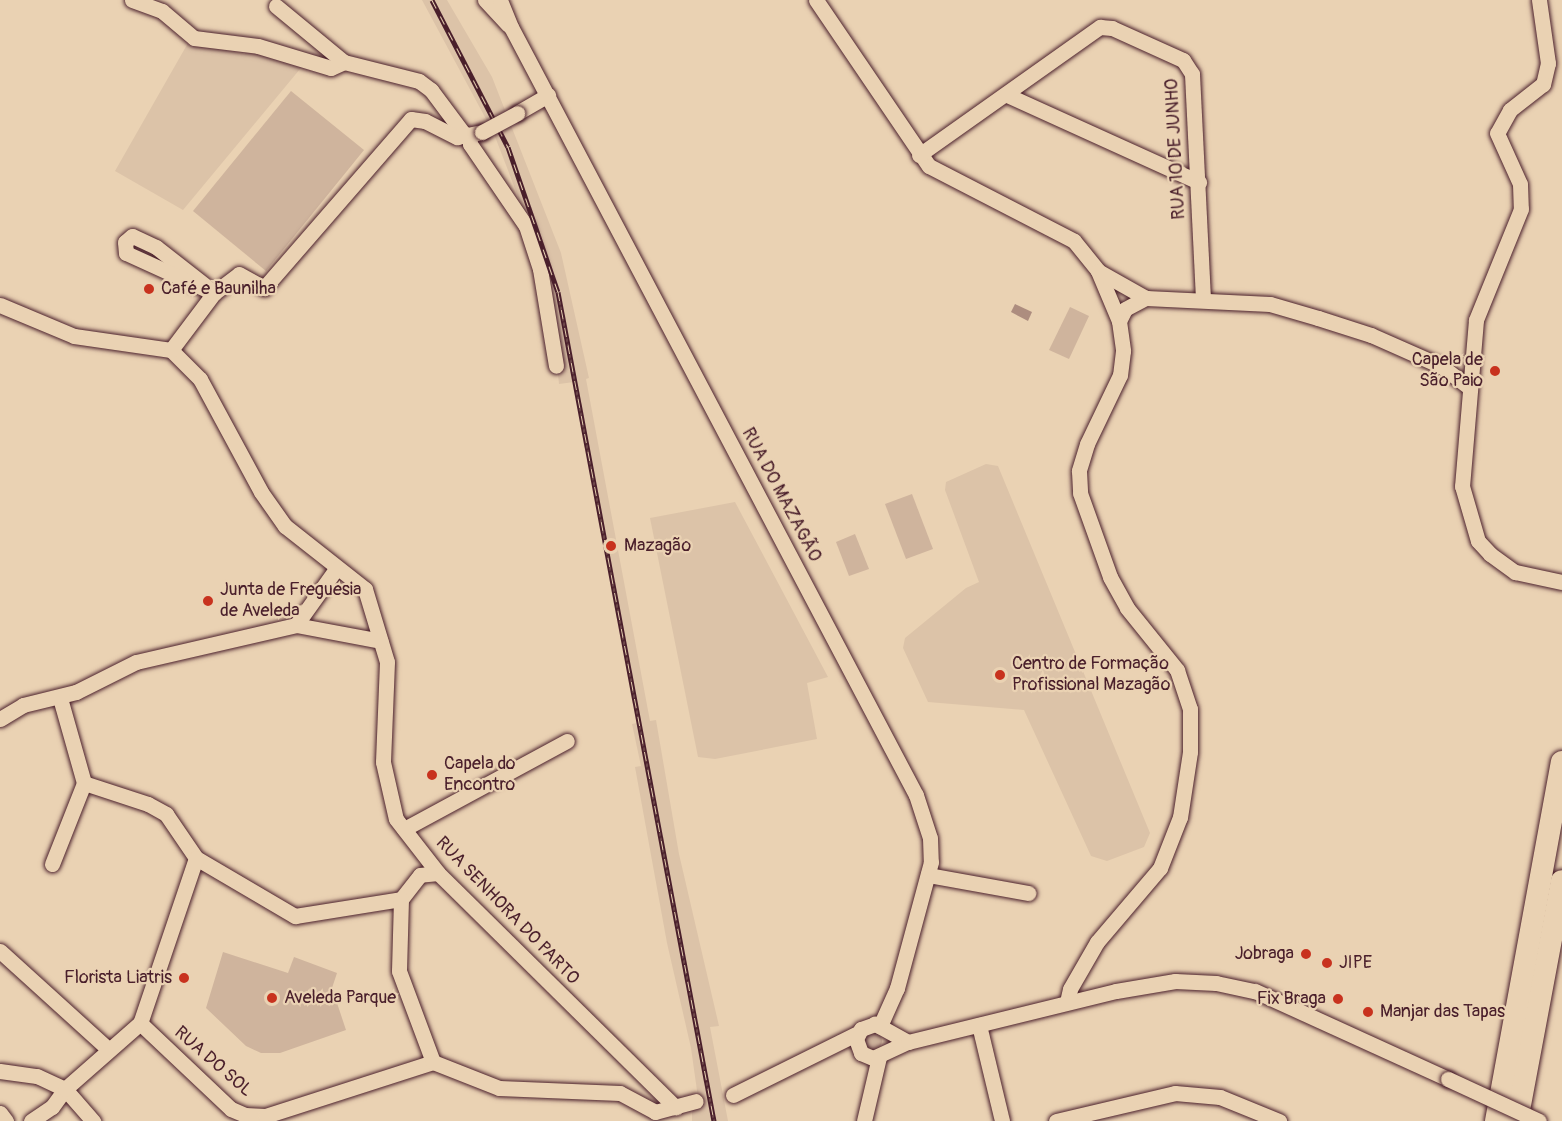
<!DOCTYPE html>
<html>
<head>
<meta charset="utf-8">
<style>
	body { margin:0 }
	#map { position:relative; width:1562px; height:1121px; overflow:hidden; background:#ead2b3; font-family:Pangolin,sans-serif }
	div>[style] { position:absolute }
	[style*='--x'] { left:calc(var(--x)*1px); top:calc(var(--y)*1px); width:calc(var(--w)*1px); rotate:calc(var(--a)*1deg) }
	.built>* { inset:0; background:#dcc3a8 }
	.green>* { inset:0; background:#cfb49d }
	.round { border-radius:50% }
	.water>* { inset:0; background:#ad8d7f }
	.roads { filter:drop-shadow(0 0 2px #4a1f2b) drop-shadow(0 0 2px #4a1f2b) }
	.minor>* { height:15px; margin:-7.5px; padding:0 7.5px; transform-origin:7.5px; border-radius:7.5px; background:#ead2b3 }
	.highway>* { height:22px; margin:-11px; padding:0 11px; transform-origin:11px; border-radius:11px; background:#ead2b3 }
	.rail>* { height:5px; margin-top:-2.5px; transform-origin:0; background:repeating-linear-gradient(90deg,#ead2b3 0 9px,#4a1f2b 0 18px); box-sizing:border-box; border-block:2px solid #4a1f2b }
	.bridges { filter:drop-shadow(0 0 2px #4a1f2b) drop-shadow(0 0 2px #4a1f2b) }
	.minor-bridge>* { height:15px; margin:-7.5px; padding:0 7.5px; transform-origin:7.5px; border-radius:7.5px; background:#ead2b3 }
	.dots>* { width:16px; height:16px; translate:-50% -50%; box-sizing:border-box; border:3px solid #ead2b3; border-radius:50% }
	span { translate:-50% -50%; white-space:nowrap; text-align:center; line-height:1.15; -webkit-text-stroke:4.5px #ead2b3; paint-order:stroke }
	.street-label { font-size:18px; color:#4a1f2b }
	.poi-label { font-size:18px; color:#4a1f2b }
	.left { translate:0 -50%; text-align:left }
	.right { translate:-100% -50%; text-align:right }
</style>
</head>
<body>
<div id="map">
	<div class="built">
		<div style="clip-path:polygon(422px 0,447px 0,492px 77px,561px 253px,589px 378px,586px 379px,650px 721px,656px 720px,679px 854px,719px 1026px,710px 1027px,728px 1121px,692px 1121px,692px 1110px,699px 1105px,691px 1048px,667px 943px,635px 767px,641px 766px,632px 724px,637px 723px,574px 382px,559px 384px,553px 324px,524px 212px,494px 134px)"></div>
		<div style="clip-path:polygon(188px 43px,245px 54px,246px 48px,305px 63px,183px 210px,115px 171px)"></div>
		<div style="clip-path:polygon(986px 464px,998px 466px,1150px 833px,1144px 847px,1107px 861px,1091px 856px,1024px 710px,928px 702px,903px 648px,905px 638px,966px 588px,979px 582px,945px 490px,946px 482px)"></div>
		<div style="clip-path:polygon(735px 502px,828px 677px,807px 683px,817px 739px,715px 759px,698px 757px,650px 518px)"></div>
	</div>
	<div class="green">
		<div style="clip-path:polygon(291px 91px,364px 150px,266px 271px,193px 211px)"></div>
		<div style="clip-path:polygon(1070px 307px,1089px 316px,1069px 359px,1049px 350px)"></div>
		<div style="clip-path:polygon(912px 494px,933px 549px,906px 559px,885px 504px)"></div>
		<div style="clip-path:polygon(855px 534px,869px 569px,849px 576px,836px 542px)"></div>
		<div style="clip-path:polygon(223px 952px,288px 973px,294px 957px,337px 973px,332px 988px,346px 1030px,280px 1053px,261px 1053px,246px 1046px,206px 1008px)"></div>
		<div class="round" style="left:864px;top:1032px;width:18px;height:18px"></div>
	</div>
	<div class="water">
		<div style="clip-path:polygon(1015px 304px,1032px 312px,1028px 321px,1011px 312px)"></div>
	</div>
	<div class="roads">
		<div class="minor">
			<div style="--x:132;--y:0;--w:32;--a:20"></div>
			<div style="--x:162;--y:11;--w:42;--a:40.2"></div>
			<div style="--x:194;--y:38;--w:64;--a:7.1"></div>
			<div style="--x:258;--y:46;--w:76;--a:16.8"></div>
			<div style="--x:331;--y:68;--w:14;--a:-25"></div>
			<div style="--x:344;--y:62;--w:77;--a:14.2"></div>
			<div style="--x:419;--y:81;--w:15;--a:37"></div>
			<div style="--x:431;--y:90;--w:54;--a:53.3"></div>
			<div style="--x:463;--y:133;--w:7;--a:27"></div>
			<div style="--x:485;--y:0;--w:34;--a:47"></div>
			<div style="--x:500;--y:0;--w:29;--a:68"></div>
			<div style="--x:511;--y:27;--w:868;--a:62.2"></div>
			<div style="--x:916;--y:795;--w:45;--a:72"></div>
			<div style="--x:930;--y:838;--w:24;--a:88"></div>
			<div style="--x:931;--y:862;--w:131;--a:105.1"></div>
			<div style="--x:897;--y:988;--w:42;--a:114.1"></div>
			<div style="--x:816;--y:0;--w:201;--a:55.8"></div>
			<div style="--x:929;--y:166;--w:163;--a:27.3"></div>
			<div style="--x:1074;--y:241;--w:38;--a:51"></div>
			<div style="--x:1098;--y:271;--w:54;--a:67.2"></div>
			<div style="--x:1119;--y:321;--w:30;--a:82"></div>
			<div style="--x:1123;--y:351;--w:24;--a:97"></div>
			<div style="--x:1120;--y:375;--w:76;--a:115.6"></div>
			<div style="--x:1087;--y:444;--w:28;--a:107"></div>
			<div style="--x:1079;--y:471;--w:22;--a:87"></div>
			<div style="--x:1080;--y:493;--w:89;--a:70.3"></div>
			<div style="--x:1110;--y:577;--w:35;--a:61"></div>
			<div style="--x:1127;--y:608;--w:80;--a:51.1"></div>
			<div style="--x:1177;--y:670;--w:41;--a:71.6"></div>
			<div style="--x:1190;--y:709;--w:43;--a:90"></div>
			<div style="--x:1190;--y:752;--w:66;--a:98.7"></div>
			<div style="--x:1180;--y:817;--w:55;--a:111.4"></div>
			<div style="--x:1160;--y:868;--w:97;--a:130.4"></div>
			<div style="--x:1097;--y:942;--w:54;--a:119.9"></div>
			<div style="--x:1070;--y:989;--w:13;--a:103"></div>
			<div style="--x:1539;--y:0;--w:64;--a:81.9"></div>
			<div style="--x:1548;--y:63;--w:22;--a:103"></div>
			<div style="--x:1543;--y:84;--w:42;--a:141.8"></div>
			<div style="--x:1510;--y:110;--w:26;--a:119"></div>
			<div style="--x:1497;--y:133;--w:56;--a:65.7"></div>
			<div style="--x:1520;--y:184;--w:25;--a:88"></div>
			<div style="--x:1521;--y:209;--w:120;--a:112.1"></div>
			<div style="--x:1476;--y:320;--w:167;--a:94.8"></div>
			<div style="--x:1462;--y:486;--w:57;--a:73.8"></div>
			<div style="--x:1478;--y:541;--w:18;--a:47"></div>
			<div style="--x:1490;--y:554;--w:31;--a:36"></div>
			<div style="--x:1515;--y:572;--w:48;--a:12"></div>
			<div style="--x:276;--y:6;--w:88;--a:39.5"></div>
			<div style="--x:1007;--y:95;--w:211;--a:24.4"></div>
			<div style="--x:517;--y:113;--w:36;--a:-30"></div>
			<div style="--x:469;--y:136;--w:8;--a:83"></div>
			<div style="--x:470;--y:144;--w:99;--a:55.7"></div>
			<div style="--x:526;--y:226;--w:45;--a:72"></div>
			<div style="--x:540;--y:269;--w:98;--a:80.6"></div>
			<div style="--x:919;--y:155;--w:222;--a:-35.3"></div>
			<div style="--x:1100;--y:27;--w:12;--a:5"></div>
			<div style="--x:1112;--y:28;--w:78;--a:24.3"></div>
			<div style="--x:1183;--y:60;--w:17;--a:57"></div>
			<div style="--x:1192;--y:74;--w:225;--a:87.2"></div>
			<div style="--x:1098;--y:271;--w:55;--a:29.4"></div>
			<div style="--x:1146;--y:298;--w:124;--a:2.8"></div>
			<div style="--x:1270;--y:304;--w:50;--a:16.3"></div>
			<div style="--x:1318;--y:318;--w:56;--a:17.8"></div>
			<div style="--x:1371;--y:335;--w:77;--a:23.9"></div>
			<div style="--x:1441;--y:366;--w:34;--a:37"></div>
			<div style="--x:207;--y:287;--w:65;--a:-141.9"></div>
			<div style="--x:156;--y:247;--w:26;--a:-155"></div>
			<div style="--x:132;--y:236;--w:9;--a:139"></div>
			<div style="--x:125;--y:242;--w:11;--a:85"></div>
			<div style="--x:126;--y:253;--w:97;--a:24.4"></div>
			<div style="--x:0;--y:305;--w:80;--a:22.7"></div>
			<div style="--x:74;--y:336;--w:98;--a:8.2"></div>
			<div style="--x:171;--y:350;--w:41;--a:45"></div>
			<div style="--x:200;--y:379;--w:128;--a:61.6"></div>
			<div style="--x:261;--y:492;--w:42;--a:54.8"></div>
			<div style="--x:285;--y:526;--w:102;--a:38.2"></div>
			<div style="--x:365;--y:589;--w:76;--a:73.2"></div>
			<div style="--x:387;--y:662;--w:100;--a:92.3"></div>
			<div style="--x:383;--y:762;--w:58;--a:77.2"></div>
			<div style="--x:396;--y:819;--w:68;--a:52.1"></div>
			<div style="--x:438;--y:873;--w:334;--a:44.6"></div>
			<div style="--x:1119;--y:321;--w:13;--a:-63"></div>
			<div style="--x:1125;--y:309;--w:24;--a:-28"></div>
			<div style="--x:171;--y:350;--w:71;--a:-53"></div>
			<div style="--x:214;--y:293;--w:31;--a:-37"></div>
			<div style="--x:239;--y:274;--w:29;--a:29"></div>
			<div style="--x:264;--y:288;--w:224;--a:-49"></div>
			<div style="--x:411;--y:119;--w:14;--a:8"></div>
			<div style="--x:425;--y:121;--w:36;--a:27"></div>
			<div style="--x:457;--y:137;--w:25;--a:-11"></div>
			<div style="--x:296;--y:625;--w:69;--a:-54.5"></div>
			<div style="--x:60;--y:698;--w:88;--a:74.2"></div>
			<div style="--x:84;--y:783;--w:67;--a:18.2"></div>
			<div style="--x:148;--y:804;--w:21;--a:29"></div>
			<div style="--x:166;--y:814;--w:53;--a:55.7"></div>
			<div style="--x:196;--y:858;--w:115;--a:30.4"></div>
			<div style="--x:295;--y:916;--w:107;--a:-9.1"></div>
			<div style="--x:0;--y:719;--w:27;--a:-31"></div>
			<div style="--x:23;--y:705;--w:55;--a:-13.8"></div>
			<div style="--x:76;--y:692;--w:67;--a:-26.6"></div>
			<div style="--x:136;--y:662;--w:164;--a:-13"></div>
			<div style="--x:296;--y:625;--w:86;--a:10.7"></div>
			<div style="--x:404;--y:829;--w:185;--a:-28.4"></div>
			<div style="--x:196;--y:858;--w:174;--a:108.7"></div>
			<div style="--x:140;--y:1023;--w:125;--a:43.4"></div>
			<div style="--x:231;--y:1109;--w:15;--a:23"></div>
			<div style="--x:245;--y:1115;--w:20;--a:3"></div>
			<div style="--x:265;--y:1116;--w:176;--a:-17.8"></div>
			<div style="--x:52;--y:864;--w:87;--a:-68.4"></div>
			<div style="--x:438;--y:873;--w:18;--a:174"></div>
			<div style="--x:420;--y:875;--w:31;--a:128"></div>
			<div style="--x:401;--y:899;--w:72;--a:91.6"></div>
			<div style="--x:399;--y:971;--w:97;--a:69.5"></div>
			<div style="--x:433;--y:1062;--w:71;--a:21.5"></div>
			<div style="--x:499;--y:1088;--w:121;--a:2.4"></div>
			<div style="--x:620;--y:1093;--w:40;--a:28"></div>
			<div style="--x:655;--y:1112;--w:42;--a:-15"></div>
			<div style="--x:928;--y:875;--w:102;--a:10.2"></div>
			<div style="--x:0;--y:951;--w:144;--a:42.2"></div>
			<div style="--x:979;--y:1025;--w:99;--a:76.5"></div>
			<div style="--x:908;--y:1042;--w:38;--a:-151"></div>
			<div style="--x:875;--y:1024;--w:15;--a:160"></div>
			<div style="--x:861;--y:1029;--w:11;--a:117"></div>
			<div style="--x:856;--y:1039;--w:15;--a:70"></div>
			<div style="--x:861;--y:1053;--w:13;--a:23"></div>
			<div style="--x:873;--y:1058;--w:38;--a:-25"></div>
			<div style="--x:908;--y:1042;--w:214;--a:-13.8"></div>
			<div style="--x:1116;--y:991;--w:60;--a:-9.6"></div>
			<div style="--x:1175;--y:981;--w:41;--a:2.8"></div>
			<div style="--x:1216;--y:983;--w:40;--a:12"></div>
			<div style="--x:1255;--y:991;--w:212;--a:24.5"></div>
			<div style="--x:0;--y:1071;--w:37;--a:8"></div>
			<div style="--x:37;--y:1076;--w:31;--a:25"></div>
			<div style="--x:65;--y:1089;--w:43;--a:48.8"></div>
			<div style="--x:733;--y:1095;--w:140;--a:-26.4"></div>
			<div style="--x:0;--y:1113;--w:10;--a:53"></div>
			<div style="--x:31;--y:1121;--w:25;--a:-34"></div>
			<div style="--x:52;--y:1107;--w:22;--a:-54"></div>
			<div style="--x:65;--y:1089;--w:100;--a:-41.3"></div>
			<div style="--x:864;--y:1121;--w:66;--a:-76.8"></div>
			<div style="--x:1056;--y:1121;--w:122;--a:-13.2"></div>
			<div style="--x:1175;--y:1093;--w:45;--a:5.1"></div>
			<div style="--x:1220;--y:1097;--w:64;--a:22.1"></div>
		</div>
		<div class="highway">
			<div style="--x:1496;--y:1121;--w:365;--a:-79.6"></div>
			<div style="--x:1517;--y:1121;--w:244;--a:-79.4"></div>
		</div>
	</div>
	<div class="rail">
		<div style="--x:432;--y:0;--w:165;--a:62.7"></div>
		<div style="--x:508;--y:147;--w:153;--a:71"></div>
		<div style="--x:558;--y:292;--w:844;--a:79.34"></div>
	</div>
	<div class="bridges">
		<div class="minor-bridge">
			<div style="--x:482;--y:132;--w:40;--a:-28"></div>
			<div style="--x:1448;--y:1079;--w:100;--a:24.8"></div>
		</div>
	</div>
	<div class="dots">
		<div style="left:149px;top:289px;background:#c8321e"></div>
		<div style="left:1495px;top:371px;background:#c8321e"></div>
		<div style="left:611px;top:546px;background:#c8321e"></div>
		<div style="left:208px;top:601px;background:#c8321e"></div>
		<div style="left:1000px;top:675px;background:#c8321e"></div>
		<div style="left:432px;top:775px;background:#c8321e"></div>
		<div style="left:1306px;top:954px;background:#c8321e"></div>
		<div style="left:1327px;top:963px;background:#c8321e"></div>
		<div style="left:184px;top:978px;background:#c8321e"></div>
		<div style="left:272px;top:998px;background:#c8321e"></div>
		<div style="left:1338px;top:999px;background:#c8321e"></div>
		<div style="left:1368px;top:1012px;background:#c8321e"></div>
	</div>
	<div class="street-label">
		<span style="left:1176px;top:149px;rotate:-93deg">RUA 10 DE JUNHO</span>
		<span style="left:781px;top:495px;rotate:62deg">RUA DO MAZAGÃO</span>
		<span style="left:507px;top:911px;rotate:46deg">RUA SENHORA DO PARTO</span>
		<span style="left:213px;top:1062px;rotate:41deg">RUA DO SOL</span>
	</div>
	<div class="poi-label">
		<span class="left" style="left:161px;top:289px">Café e Baunilha</span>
		<span class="right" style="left:1483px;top:371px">Capela de<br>São Paio</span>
		<span class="left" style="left:624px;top:546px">Mazagão</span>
		<span class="left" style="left:220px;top:601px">Junta de Freguesia<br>de Aveleda</span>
		<span class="left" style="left:1012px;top:675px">Centro de Formação<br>Profissional Mazagão</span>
		<span class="left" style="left:444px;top:775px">Capela do<br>Encontro</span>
		<span class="right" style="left:1294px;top:954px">Jobraga</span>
		<span class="left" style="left:1339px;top:963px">JIPE</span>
		<span class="right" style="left:172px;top:978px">Florista Liatris</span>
		<span class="left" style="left:284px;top:998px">Aveleda Parque</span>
		<span class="right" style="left:1326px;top:999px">Fix Braga</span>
		<span class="left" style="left:1380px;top:1012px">Manjar das Tapas</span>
	</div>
</div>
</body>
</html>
